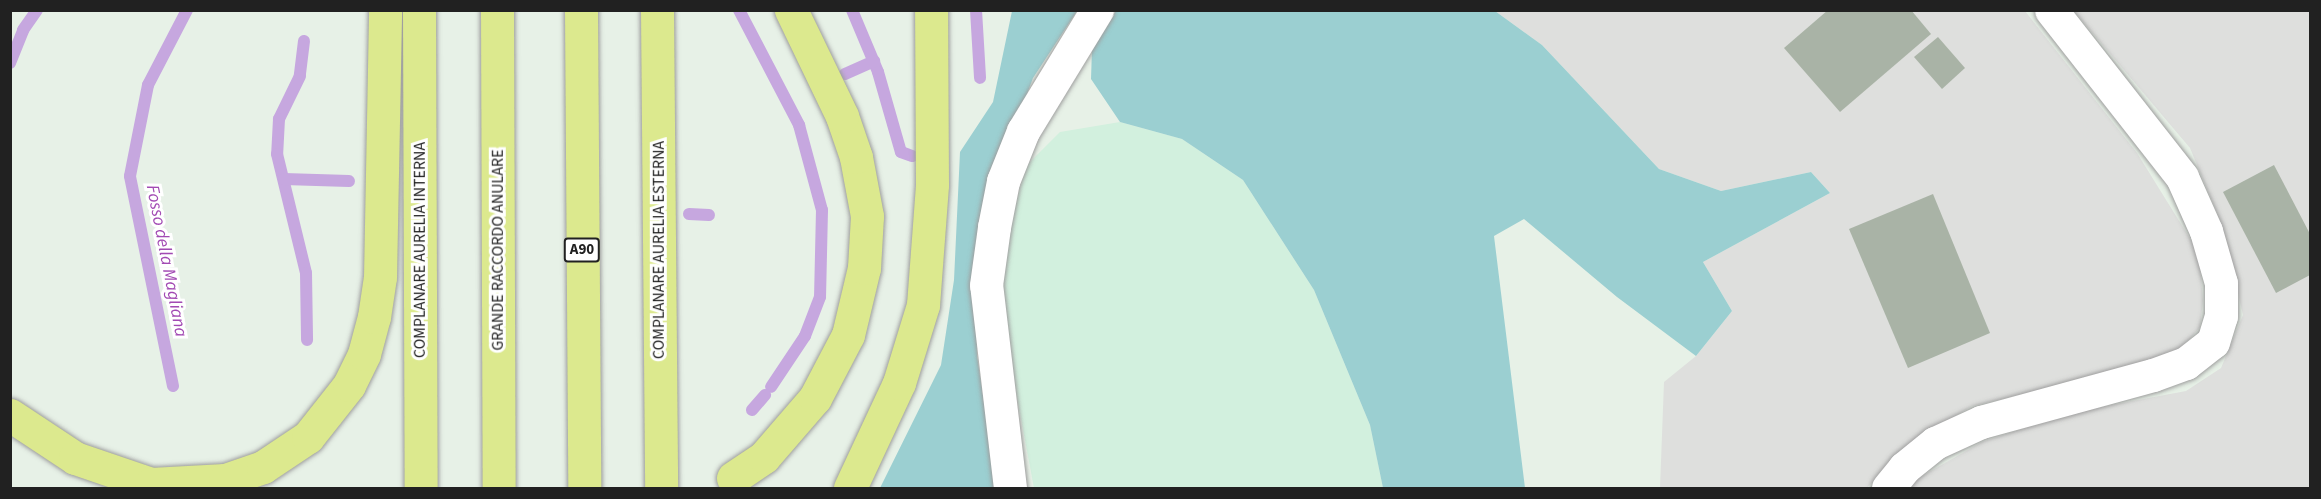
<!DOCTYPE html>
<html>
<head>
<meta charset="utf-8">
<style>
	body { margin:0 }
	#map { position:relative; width:2321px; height:499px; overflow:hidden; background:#e7f1e7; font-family:"Source Sans 3",sans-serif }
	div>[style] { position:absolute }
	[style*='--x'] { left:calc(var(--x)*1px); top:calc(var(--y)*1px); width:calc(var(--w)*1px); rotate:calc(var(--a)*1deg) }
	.residential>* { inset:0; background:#dedfdd }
	.farmland>* { inset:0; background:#d2f0de }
	.forest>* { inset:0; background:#9bcfd1 }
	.stream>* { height:12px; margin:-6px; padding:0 6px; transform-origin:6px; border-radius:6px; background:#c6a7df }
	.building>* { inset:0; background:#a9b3a6 }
	.roads { filter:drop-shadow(0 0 2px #9e9e9e) drop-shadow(0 0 2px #9e9e9e) }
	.street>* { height:33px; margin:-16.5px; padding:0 16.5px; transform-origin:16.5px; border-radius:16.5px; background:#fff }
	.highway>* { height:33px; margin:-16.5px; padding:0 16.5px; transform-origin:16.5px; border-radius:16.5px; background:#dce98e }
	span { translate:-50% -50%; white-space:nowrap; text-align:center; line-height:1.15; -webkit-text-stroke:6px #fff; paint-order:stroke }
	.shield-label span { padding:2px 4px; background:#fff; border:2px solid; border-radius:4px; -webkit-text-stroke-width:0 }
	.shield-label { font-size:15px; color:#212121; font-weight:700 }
	.street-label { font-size:16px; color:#212121 }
	.water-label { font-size:18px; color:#a24ab3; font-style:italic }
	.frame { position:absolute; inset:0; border:12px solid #212121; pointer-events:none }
</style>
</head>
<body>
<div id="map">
	<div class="residential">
		<div style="clip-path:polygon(1495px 11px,2025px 11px,2137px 153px,2199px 253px,2203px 301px,2200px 327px,2183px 347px,2142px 366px,1972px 406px,1909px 444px,1867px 488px,1660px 488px,1664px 382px,1696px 356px,1732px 311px,1703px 262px,1830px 193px,1811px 172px,1721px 191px,1659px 169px,1542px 45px)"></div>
		<div style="clip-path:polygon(2074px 11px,2310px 11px,2310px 488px,1909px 488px,1915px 480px,1982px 442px,2074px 412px,2186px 391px,2221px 368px,2243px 315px,2222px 225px,2190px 148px)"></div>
	</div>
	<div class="farmland">
		<div style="clip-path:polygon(1120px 122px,1182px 139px,1243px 180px,1314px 290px,1370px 425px,1383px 488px,1034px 488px,995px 281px,1026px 166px,1060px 132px)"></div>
	</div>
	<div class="forest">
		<div style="clip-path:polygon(1012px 11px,1077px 11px,1033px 78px,994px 182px,976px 299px,977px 356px,997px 488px,880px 488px,941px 365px,954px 280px,960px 152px,993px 102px)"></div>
		<div style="clip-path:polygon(1116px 11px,1495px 11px,1542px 45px,1659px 169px,1721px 191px,1811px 172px,1830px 193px,1703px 262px,1732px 311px,1696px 356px,1617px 297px,1524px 219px,1494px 236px,1525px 488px,1383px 488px,1370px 425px,1314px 290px,1243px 180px,1182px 139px,1120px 122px,1091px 79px,1092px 49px)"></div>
	</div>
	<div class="stream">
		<div style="--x:739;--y:10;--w:130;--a:62.4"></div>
		<div style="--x:799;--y:125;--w:88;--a:74.9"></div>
		<div style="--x:822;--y:210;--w:87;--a:91.3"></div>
		<div style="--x:820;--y:297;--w:42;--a:111"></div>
		<div style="--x:805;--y:336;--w:61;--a:123.7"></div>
		<div style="--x:852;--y:10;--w:67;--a:67.2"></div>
		<div style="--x:878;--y:72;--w:83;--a:74"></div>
		<div style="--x:901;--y:152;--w:12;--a:20"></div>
		<div style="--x:976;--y:10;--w:68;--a:86.6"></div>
		<div style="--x:304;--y:41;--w:35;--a:97"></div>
		<div style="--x:300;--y:76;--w:48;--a:116"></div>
		<div style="--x:279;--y:119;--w:35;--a:93"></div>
		<div style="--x:277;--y:154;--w:122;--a:76.3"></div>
		<div style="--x:306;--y:273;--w:67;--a:89.1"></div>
		<div style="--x:10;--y:63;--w:35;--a:-68"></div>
		<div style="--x:23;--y:30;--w:24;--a:-55"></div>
		<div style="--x:845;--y:74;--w:32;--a:-24"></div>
		<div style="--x:284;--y:179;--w:65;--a:1.8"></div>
		<div style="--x:689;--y:214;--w:20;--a:3"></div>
		<div style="--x:173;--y:386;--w:214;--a:-101.6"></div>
		<div style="--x:130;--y:176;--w:93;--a:-78.8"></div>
		<div style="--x:148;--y:85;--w:85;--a:-62.5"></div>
		<div style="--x:752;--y:410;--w:20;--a:-49"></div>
	</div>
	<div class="building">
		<div style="clip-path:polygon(1828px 10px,1911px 10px,1931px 34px,1840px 112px,1784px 48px)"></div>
		<div style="clip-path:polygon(1938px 37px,1965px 68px,1942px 89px,1914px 57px)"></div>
		<div style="clip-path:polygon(2274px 165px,2310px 234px,2310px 275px,2276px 293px,2223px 192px)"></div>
		<div style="clip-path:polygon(1933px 194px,1990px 333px,1908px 368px,1849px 229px)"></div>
	</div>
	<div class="roads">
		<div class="street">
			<div style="--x:1010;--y:488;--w:204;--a:-96.7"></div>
			<div style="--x:986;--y:285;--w:59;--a:-82.1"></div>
			<div style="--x:994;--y:227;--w:47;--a:-78.9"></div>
			<div style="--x:1003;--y:181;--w:54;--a:-68.2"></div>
			<div style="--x:1023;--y:131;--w:142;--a:-58.6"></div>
			<div style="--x:1888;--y:488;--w:26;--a:-51"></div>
			<div style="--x:1904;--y:468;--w:40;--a:-39"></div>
			<div style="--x:1935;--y:443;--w:51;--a:-24.5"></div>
			<div style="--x:1981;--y:422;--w:178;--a:-15.3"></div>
			<div style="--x:2153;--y:375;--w:35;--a:-20"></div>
			<div style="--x:2186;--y:363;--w:34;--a:-38"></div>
			<div style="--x:2213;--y:342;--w:27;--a:-73"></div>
			<div style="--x:2221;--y:316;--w:33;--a:-90"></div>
			<div style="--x:2221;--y:283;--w:54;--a:-106.1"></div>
			<div style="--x:2206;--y:231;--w:59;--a:-114"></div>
			<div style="--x:2182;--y:177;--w:212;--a:-128.1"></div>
		</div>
		<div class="highway">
			<div style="--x:419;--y:10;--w:478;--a:89.8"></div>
			<div style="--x:497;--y:10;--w:478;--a:89.8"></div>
			<div style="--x:581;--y:10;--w:478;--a:89.6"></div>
			<div style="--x:657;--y:10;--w:478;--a:89.5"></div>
			<div style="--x:10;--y:415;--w:78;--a:33.5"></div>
			<div style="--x:75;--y:458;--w:80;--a:18.9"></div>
			<div style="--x:151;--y:484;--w:74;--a:-3.1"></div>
			<div style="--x:225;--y:480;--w:40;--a:-18.9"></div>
			<div style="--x:263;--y:467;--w:54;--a:-33.7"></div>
			<div style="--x:308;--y:437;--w:66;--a:-51.7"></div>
			<div style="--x:349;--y:385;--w:34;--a:-64"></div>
			<div style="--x:364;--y:354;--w:38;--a:-75"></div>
			<div style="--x:374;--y:317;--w:40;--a:-81.5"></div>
			<div style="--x:380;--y:277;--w:267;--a:-88.9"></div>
			<div style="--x:733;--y:478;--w:37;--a:-34"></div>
			<div style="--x:764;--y:457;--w:78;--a:-49.2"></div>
			<div style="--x:815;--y:398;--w:71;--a:-62.4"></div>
			<div style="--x:848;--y:335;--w:69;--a:-76.6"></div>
			<div style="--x:864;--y:268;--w:52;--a:-86.7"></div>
			<div style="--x:867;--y:216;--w:60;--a:-100.6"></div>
			<div style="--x:856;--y:157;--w:43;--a:-108.9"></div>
			<div style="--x:842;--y:116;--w:118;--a:-115.7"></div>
			<div style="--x:850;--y:488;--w:116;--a:-65"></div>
			<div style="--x:899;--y:383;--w:82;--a:-72.9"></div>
			<div style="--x:923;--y:305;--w:121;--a:-85.7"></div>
			<div style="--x:932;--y:184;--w:174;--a:-90.3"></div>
		</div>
	</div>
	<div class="shield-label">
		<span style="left:582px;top:250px">A90</span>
	</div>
	<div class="street-label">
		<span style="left:420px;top:250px;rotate:-90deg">COMPLANARE AURELIA INTERNA</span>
		<span style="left:498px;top:250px;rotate:-90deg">GRANDE RACCORDO ANULARE</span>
		<span style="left:659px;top:250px;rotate:-90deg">COMPLANARE AURELIA ESTERNA</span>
	</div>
	<div class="water-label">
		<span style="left:166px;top:261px;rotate:79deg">Fosso della Magliana</span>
	</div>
	<div class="frame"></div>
</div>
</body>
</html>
